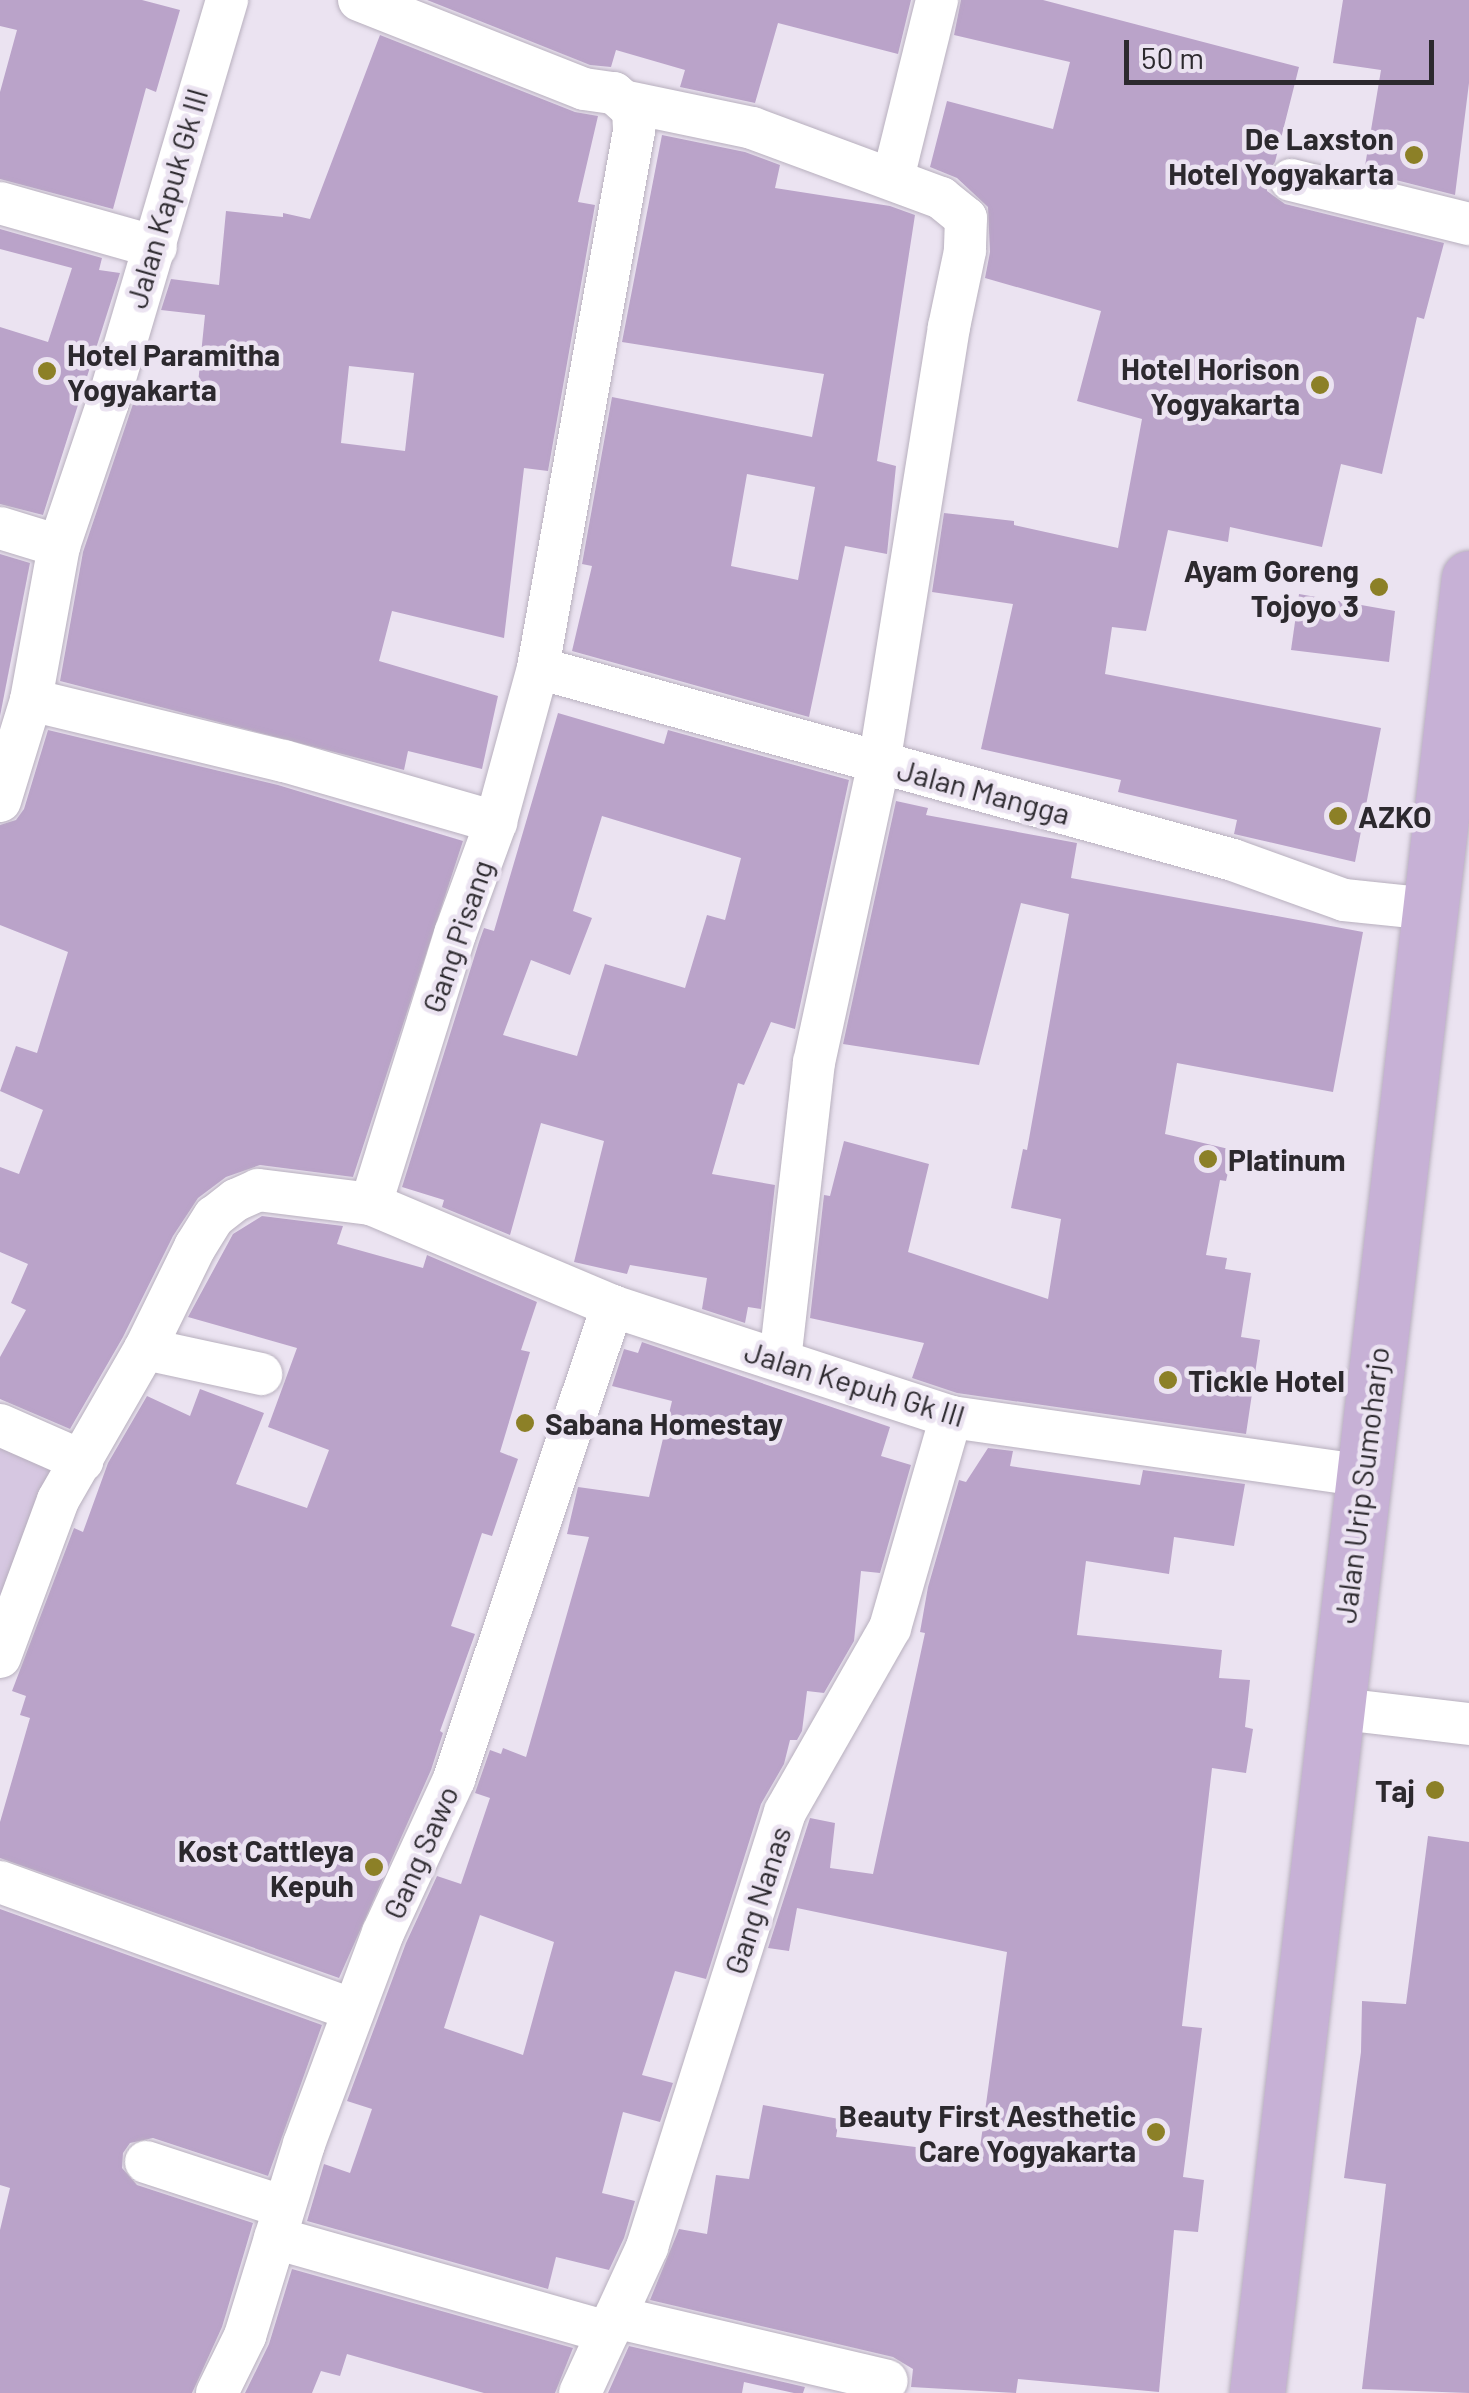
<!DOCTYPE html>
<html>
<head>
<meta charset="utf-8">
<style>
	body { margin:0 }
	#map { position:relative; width:1469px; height:2393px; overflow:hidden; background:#ebe3f1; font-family:Barlow,sans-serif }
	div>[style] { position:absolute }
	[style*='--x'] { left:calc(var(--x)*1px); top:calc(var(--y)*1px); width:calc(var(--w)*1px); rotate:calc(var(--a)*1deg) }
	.green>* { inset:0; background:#d6c7e1 }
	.building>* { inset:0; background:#baa3c9 }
	.roads { filter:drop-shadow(0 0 2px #b8b0be) drop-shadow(0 0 2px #b8b0be) }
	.minor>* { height:42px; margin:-21px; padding:0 21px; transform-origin:21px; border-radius:21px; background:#fff }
	.major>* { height:55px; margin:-27.5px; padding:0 27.5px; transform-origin:27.5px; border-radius:27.5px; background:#c7b1d6 }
	.dots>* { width:28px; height:28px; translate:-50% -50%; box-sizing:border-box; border:5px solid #ebe3f1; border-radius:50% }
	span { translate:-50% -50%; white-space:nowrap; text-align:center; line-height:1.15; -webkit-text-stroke:9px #ebe3f1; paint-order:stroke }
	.poi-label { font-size:30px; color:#2c292e; font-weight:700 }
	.right { translate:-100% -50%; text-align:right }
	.left { translate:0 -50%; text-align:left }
	.street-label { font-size:30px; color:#2c292e }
	.scale { position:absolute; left:1124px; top:40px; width:310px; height:45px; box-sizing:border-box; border:5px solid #2c292e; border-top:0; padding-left:12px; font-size:30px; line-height:35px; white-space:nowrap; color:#2c292e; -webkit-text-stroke:8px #ebe3f1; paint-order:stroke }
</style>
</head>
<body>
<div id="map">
	<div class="green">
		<div style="clip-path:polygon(0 1428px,75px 1457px,0 1627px)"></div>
	</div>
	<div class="building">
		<div style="clip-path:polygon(0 0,142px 0,180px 10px,156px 92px,146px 88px,113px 209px,0 179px,0 92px,17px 30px,0 26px)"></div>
		<div style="clip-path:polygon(427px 0,911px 0,898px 54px,778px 23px,755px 103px,680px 87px,685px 70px,616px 50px,611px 67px,590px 65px)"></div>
		<div style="clip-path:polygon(961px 0,1043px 0,1299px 67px,1275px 162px,1267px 173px,1267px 191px,1285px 204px,1444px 243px,1424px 319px,1417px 317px,1382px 474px,1341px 464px,1322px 547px,1230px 527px,1228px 542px,1168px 530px,1146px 631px,1112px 627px,1105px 674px,1381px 728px,1355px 862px,1234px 834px,1237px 820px,1118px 792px,1121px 780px,981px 749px,1013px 604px,932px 592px,944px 513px,1014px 521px,1014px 525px,1118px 548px,1142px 419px,1077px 401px,1101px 311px,985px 278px,990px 252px,988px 207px,957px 178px,930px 167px,947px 101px,1053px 129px,1070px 62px,954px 35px)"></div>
		<div style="clip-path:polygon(1343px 0,1469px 0,1469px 83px,1455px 195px,1364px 172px,1381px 70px,1333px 63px)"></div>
		<div style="clip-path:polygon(evenodd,380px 35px,575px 112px,598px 116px,578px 202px,595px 205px,548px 471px,524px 468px,504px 638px,392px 611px,379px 661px,498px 696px,482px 769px,408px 751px,404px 770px,60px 681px,83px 552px,136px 395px,196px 403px,205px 315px,161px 310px,171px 279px,219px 285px,226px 211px,283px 217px,283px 213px,310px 219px,380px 35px,349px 366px,414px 373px,405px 451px,341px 443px,349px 366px)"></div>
		<div style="clip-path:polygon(evenodd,662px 135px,745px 152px,780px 165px,775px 188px,890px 206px,915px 215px,877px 461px,896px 466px,887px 554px,845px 546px,809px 717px,572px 651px,592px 566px,582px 564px,612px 397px,812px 437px,824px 374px,622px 342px,662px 135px,747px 474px,815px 487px,798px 580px,731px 566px,747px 474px)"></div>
		<div style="clip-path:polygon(0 229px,102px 258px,99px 270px,120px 273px,43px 515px,0 504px,0 327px,48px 342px,72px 268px,0 249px)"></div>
		<div style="clip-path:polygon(0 554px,30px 563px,0 716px)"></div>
		<div style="clip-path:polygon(1299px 594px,1395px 611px,1389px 662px,1291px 650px)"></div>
		<div style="clip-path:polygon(evenodd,558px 713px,664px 744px,668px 730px,849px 780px,795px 1029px,771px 1022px,744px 1085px,738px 1083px,712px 1174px,775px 1185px,761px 1309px,748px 1307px,745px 1323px,702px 1309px,707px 1278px,630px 1265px,627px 1274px,574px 1262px,604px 1141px,541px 1123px,510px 1235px,442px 1207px,444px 1200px,402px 1187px,479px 942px,484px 928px,494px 931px,558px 713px,602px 816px,741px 858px,725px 920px,707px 915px,685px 988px,605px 964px,577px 1056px,503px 1035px,531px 960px,570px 975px,592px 918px,573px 911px,602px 816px)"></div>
		<div style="clip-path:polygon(48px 730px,278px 785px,463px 841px,353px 1177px,260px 1165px,226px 1177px,198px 1198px,173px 1236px,123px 1337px,70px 1429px,0 1399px,0 1357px,26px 1310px,11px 1303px,28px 1264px,0 1252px,0 1167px,19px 1174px,43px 1110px,0 1091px,16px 1046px,37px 1053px,68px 952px,0 925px,0 825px,16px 820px,24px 809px)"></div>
		<div style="clip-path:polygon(896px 801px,928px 808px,926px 815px,1077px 843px,1071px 878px,1363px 932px,1333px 1092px,1177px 1063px,1165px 1134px,1233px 1150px,1226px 1181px,1220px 1180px,1206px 1255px,1227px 1258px,1225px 1269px,1251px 1273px,1241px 1337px,1260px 1340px,1246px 1434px,957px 1393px,912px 1378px,924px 1343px,810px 1318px,824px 1195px,830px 1196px,844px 1141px,929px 1164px,908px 1252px,1048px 1299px,1061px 1219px,1011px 1208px,1023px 1149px,1027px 1150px,1069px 914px,1021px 903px,979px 1065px,843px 1044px)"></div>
		<div style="clip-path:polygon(262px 1216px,343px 1226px,337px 1244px,423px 1268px,427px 1255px,537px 1302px,521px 1350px,530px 1352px,500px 1452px,518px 1459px,492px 1536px,482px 1533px,451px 1626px,475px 1634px,440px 1731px,443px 1733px,431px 1770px,339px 1978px,0 1858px,0 1822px,30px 1718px,20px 1715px,26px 1696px,12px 1691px,74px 1528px,83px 1532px,108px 1463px,147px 1396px,190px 1416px,200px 1389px,264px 1413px,236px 1484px,307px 1508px,329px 1450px,268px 1427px,297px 1348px,188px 1317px,233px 1234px)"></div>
		<div style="clip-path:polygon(evenodd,642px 1342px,890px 1427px,881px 1456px,911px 1465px,880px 1573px,861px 1571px,854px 1641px,824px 1693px,807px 1691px,802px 1731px,797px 1740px,790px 1740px,784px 1764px,761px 1804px,706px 1979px,675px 1971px,642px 2075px,673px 2083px,660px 2122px,623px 2112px,602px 2193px,635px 2201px,624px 2238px,609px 2270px,556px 2257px,548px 2289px,307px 2221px,324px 2164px,350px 2173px,372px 2109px,347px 2101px,406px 1943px,437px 1876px,461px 1884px,490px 1798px,475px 1793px,490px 1750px,501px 1754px,503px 1748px,526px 1757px,589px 1537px,567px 1534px,578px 1487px,649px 1497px,672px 1401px,612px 1386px,624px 1349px,638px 1353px,642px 1342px,480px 1915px,554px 1942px,523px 2055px,444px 2028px,480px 1915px)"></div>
		<div style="clip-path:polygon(988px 1448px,1013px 1451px,1010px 1466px,1140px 1485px,1143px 1470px,1245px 1484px,1234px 1546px,1174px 1537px,1169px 1574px,1086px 1561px,1077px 1635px,1222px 1650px,1219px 1678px,1250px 1680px,1245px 1727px,1253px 1729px,1246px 1773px,1212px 1768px,1182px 2026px,1202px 2028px,1183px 2177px,1204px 2180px,1198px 2232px,1174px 2230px,1159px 2392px,1018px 2379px,1016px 2393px,911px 2387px,913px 2369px,893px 2357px,650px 2300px,679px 2229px,707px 2234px,716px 2175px,749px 2179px,763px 2105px,839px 2119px,836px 2137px,979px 2155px,1007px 1952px,797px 1908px,789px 1951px,768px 1948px,810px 1818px,835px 1823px,830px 1868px,873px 1874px,925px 1633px,920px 1632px,928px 1587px,959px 1480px,966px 1482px)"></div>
		<div style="clip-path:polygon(1428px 1836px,1469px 1842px,1469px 2393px,1362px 2389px,1386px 2184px,1344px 2178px,1361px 2052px,1362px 2001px,1406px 2004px)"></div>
		<div style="clip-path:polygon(0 1909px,322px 2025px,268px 2176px,153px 2138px,130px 2143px,123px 2153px,122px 2168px,137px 2185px,253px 2223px,222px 2327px,192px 2393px,0 2393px,0 2230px,10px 2188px,0 2185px)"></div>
		<div style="clip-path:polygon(292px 2269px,573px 2348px,555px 2393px,484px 2393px,347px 2354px,340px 2376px,321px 2371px,312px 2393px,245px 2393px,269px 2344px)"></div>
		<div style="clip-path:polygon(629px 2346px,805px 2387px,803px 2393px,794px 2393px,744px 2382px,742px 2393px,608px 2393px)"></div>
	</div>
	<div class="roads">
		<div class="minor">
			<div style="--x:359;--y:0;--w:242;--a:21.6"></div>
			<div style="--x:584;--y:89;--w:30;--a:8"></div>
			<div style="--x:614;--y:93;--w:25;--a:42"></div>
			<div style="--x:633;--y:110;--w:21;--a:87"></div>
			<div style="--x:634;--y:131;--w:546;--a:100.14"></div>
			<div style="--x:538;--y:668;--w:160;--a:105.3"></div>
			<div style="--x:496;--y:822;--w:119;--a:110.1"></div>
			<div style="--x:455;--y:934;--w:283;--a:107.3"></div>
			<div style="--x:628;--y:102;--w:127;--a:11.8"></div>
			<div style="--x:752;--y:128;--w:202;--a:20.3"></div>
			<div style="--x:941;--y:198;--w:32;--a:39"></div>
			<div style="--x:966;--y:218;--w:33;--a:92"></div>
			<div style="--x:965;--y:251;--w:78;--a:101.9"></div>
			<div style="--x:949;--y:327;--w:441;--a:99.1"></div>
			<div style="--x:879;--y:762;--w:307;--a:102.2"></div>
			<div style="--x:814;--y:1062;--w:300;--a:96.5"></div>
			<div style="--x:893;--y:178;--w:183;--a:-76.1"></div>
			<div style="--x:1291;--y:180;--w:183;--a:13.9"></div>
			<div style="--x:0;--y:203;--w:162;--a:15.8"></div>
			<div style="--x:0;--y:528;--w:62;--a:17"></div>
			<div style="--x:538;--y:668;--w:721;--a:15.44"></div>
			<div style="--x:1233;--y:860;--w:118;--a:19.8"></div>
			<div style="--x:1344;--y:900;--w:86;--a:6"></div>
			<div style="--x:31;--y:700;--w:260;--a:13.6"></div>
			<div style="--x:284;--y:761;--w:221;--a:16.1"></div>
			<div style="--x:0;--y:801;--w:106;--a:-72.9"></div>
			<div style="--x:31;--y:700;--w:157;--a:-79.7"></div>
			<div style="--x:59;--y:546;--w:152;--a:-71.2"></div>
			<div style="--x:108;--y:402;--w:419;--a:-73.5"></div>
			<div style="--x:145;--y:1349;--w:119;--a:12.2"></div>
			<div style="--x:0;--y:1425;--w:90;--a:23.7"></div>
			<div style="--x:0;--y:1657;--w:167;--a:-69.7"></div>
			<div style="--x:58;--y:1500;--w:174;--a:-60.1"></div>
			<div style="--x:145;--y:1349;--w:114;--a:-63.9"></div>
			<div style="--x:195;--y:1247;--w:36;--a:-58"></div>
			<div style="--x:214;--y:1217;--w:28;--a:-38"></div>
			<div style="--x:236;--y:1200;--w:24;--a:-24"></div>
			<div style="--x:258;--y:1190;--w:114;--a:7.1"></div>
			<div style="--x:371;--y:1204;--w:262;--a:22.9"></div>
			<div style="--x:612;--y:1306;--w:357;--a:18.1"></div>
			<div style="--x:951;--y:1417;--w:416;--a:8.1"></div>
			<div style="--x:1333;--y:1708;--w:137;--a:6.7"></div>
			<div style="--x:0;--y:1882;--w:376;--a:19.9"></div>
			<div style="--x:146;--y:2162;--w:145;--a:18.1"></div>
			<div style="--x:275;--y:2238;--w:346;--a:15.8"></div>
			<div style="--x:615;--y:2317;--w:279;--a:13.2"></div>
			<div style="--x:217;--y:2393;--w:64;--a:-63.8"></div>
			<div style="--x:245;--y:2336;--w:201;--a:-72.9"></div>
			<div style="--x:304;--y:2144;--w:225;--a:-69.5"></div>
			<div style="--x:383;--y:1933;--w:170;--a:-65.2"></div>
			<div style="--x:454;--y:1779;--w:499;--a:-71.5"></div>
			<div style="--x:580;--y:2393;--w:161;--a:-65.3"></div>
			<div style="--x:647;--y:2247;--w:456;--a:-72.4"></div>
			<div style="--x:785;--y:1812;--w:212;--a:-60.3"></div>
			<div style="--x:890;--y:1628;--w:220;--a:-73.9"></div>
		</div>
		<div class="major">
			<div style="--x:1257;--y:2393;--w:1827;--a:-83.34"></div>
		</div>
	</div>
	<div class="dots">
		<div style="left:1414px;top:155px;background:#8c8027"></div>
		<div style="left:47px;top:371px;background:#8c8027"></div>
		<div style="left:1320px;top:385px;background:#8c8027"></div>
		<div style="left:1379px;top:587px;background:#8c8027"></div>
		<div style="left:1338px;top:816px;background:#8c8027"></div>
		<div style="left:1208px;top:1159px;background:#8c8027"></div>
		<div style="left:1168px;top:1380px;background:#8c8027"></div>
		<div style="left:525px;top:1423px;background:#8c8027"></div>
		<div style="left:1435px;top:1790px;background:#8c8027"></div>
		<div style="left:374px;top:1867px;background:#8c8027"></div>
		<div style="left:1156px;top:2132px;background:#8c8027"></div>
	</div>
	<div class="poi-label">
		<span class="right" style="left:1394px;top:155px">De Laxston<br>Hotel Yogyakarta</span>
		<span class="left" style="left:67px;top:371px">Hotel Paramitha<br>Yogyakarta</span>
		<span class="right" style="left:1300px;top:385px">Hotel Horison<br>Yogyakarta</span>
		<span class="right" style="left:1359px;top:587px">Ayam Goreng<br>Tojoyo 3</span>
		<span class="left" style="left:1358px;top:816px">AZKO</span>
		<span class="left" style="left:1228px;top:1159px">Platinum</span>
		<span class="left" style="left:1188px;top:1380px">Tickle Hotel</span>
		<span class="left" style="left:545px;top:1423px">Sabana Homestay</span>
		<span class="right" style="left:1415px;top:1790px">Taj</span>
		<span class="right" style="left:354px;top:1867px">Kost Cattleya<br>Kepuh</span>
		<span class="right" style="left:1136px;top:2132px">Beauty First Aesthetic<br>Care Yogyakarta</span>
	</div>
	<div class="street-label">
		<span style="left:166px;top:198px;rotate:-74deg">Jalan Kapuk Gk III</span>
		<span style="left:984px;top:791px;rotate:15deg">Jalan Mangga</span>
		<span style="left:457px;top:936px;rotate:-71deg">Gang Pisang</span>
		<span style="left:855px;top:1383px;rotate:17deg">Jalan Kepuh Gk III</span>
		<span style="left:1361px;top:1485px;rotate:-83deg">Jalan Urip Sumoharjo</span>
		<span style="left:420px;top:1852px;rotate:-66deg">Gang Sawo</span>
		<span style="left:757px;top:1900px;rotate:-72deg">Gang Nanas</span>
	</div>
	<div class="scale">50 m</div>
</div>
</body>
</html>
